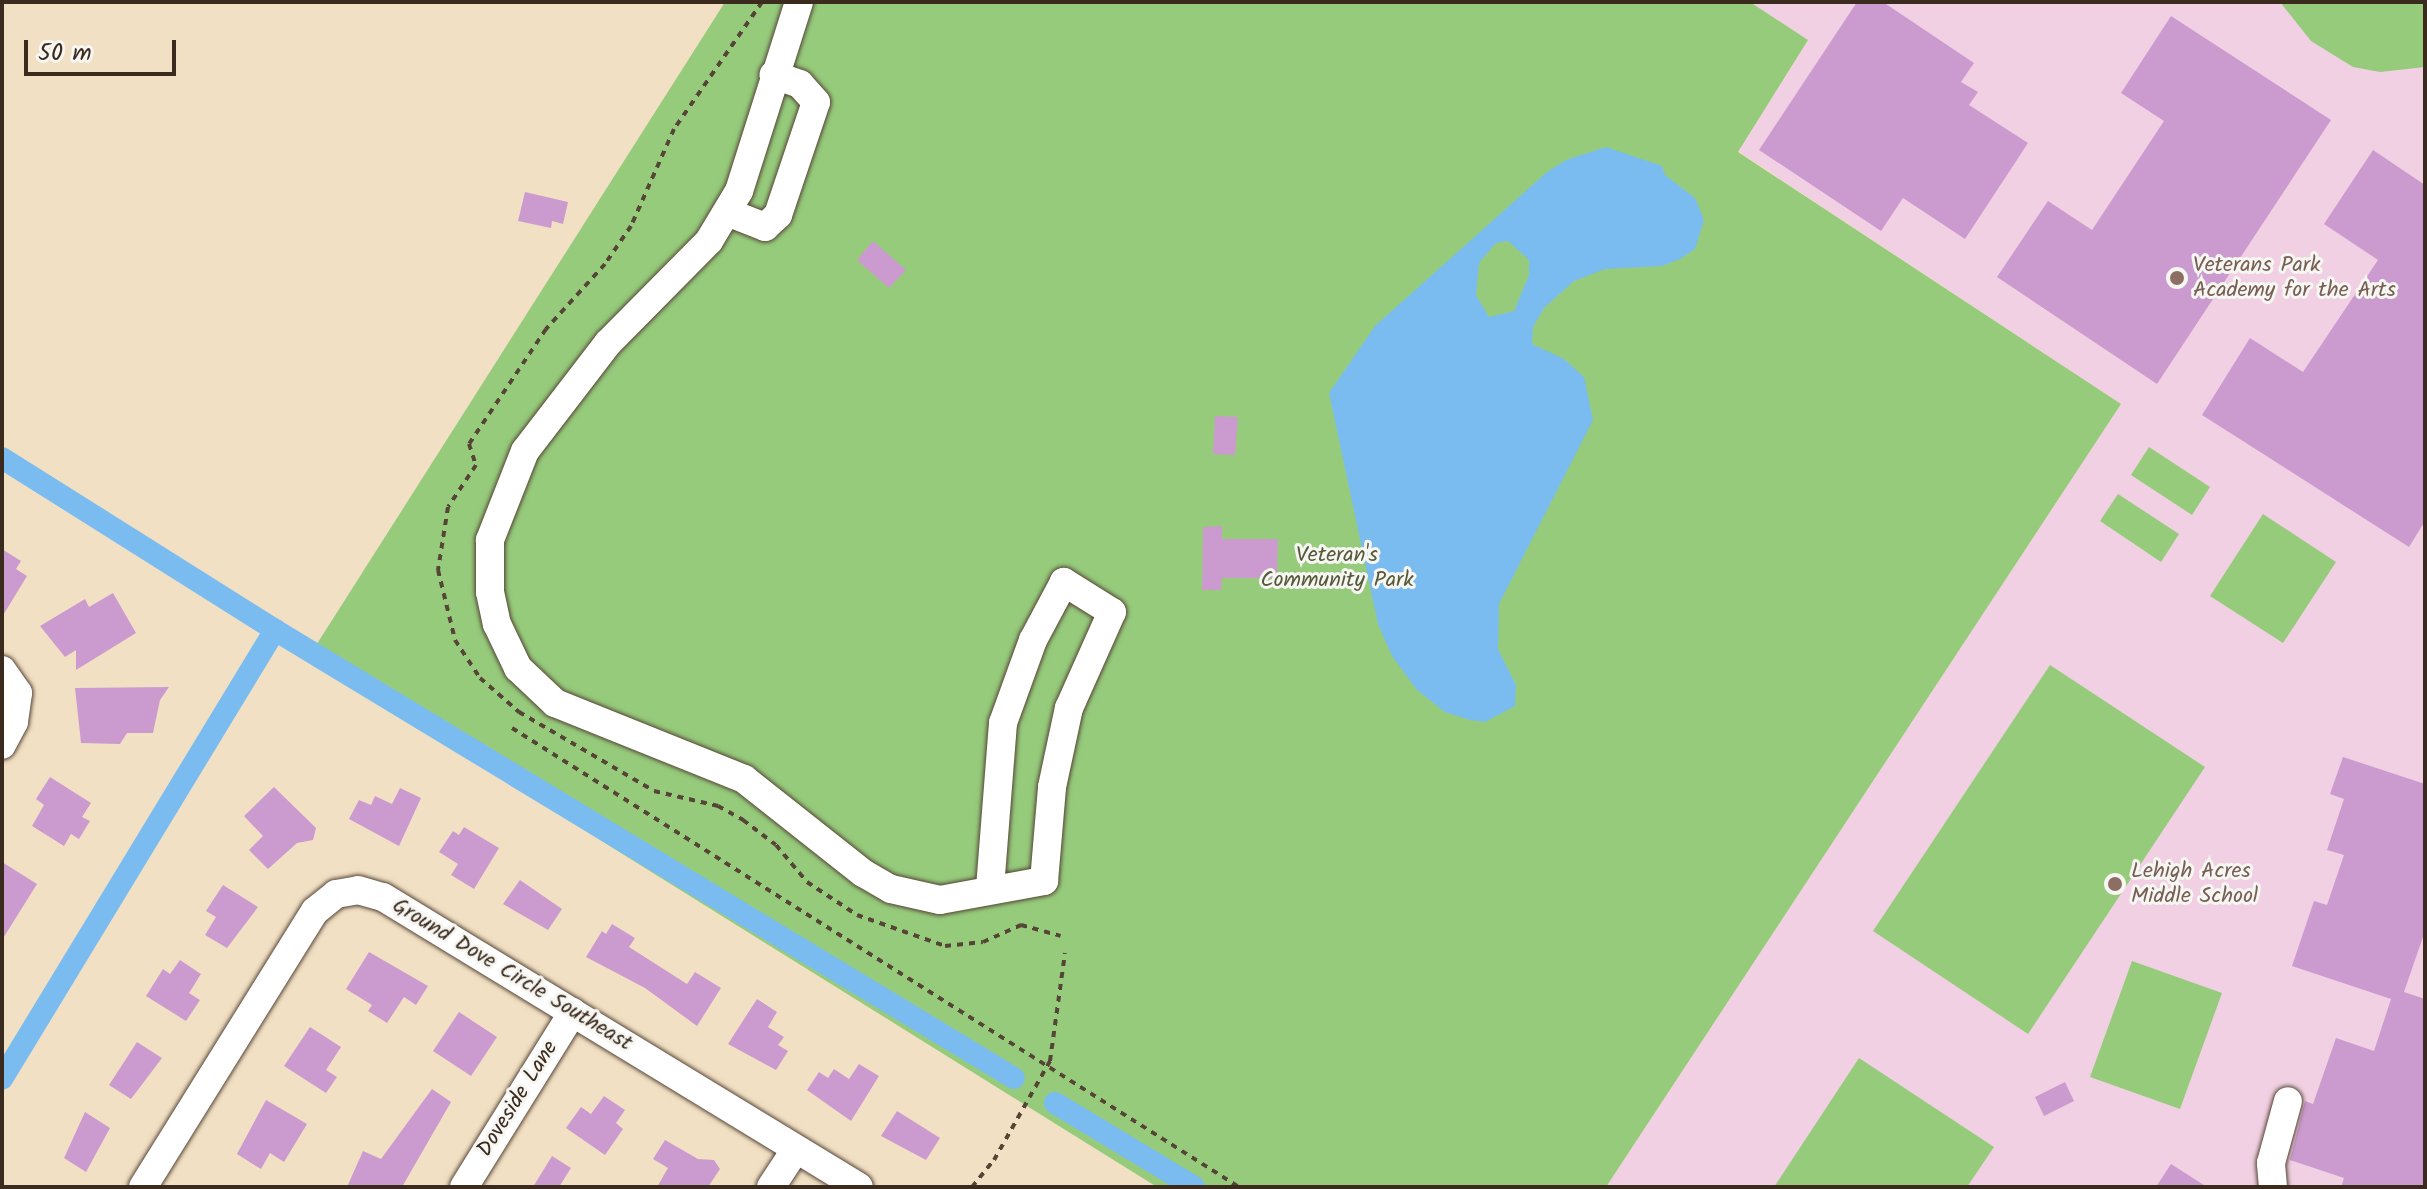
<!DOCTYPE html>
<html>
<head>
<meta charset="utf-8">
<style>
	body { margin:0 }
	#map { position:relative; width:2427px; height:1189px; overflow:hidden; background:#f2e0c4; font-family:Kalam,sans-serif }
	div>[style] { position:absolute }
	[style*='--x'] { left:calc(var(--x)*1px); top:calc(var(--y)*1px); width:calc(var(--w)*1px); rotate:calc(var(--a)*1deg) }
	.built>* { inset:0; background:#f1d0e3 }
	.green>* { inset:0; background:#96cb7c }
	.water>* { inset:0; background:#7bbcf0 }
	.canal>* { height:22px; margin:-11px; padding:0 11px; transform-origin:11px; border-radius:11px; background:#7bbcf0 }
	.building>* { inset:0; background:#cb9bcf }
	.path>* { height:4px; margin-top:-2px; transform-origin:0; background:repeating-linear-gradient(90deg,#564537 0 6px,transparent 0 12px) }
	.roads { filter:drop-shadow(0 0 2px #564537) drop-shadow(0 0 2px #564537) }
	.minor>* { height:28px; margin:-14px; padding:0 14px; transform-origin:14px; border-radius:14px; background:#fff }
	.dots>* { width:22px; height:22px; translate:-50% -50%; box-sizing:border-box; border:4px solid #f6f6f2; border-radius:50% }
	span { translate:-50% -50%; white-space:nowrap; text-align:center; line-height:1.15; -webkit-text-stroke:6px #f6f6f2; paint-order:stroke }
	.education-label { font-size:22px; color:#785e54 }
	.left { translate:0 -50%; text-align:left }
	.park-label { font-size:22px; color:#565a3a }
	.street-label { font-size:22px; color:#3b2a1e }
	.frame { position:absolute; inset:0; border:4px solid #3b2a1e; pointer-events:none }
	.scale { position:absolute; left:24px; top:40px; width:152px; height:36px; box-sizing:border-box; border:4px solid #3b2a1e; border-top:0; padding-left:10px; font-size:24px; line-height:28px; white-space:nowrap; color:#3b2a1e; -webkit-text-stroke:6px #f6f6f2; paint-order:stroke }
</style>
</head>
<body>
<div id="map">
	<div class="built">
		<div style="clip-path:polygon(1750px 2px,2425px 2px,2425px 1187px,1606px 1187px,2121px 404px,1738px 151px,1808px 40px)"></div>
	</div>
	<div class="green">
		<div style="clip-path:polygon(725px 2px,1750px 2px,1808px 40px,1738px 152px,2121px 404px,1606px 1187px,1157px 1187px,308px 658px)"></div>
		<div style="clip-path:polygon(2280px 2px,2425px 2px,2425px 67px,2380px 72px,2353px 67px,2311px 41px)"></div>
		<div style="clip-path:polygon(2149px 447px,2210px 487px,2192px 515px,2131px 475px)"></div>
		<div style="clip-path:polygon(2118px 494px,2179px 534px,2161px 562px,2100px 521px)"></div>
		<div style="clip-path:polygon(2263px 514px,2336px 562px,2283px 643px,2210px 596px)"></div>
		<div style="clip-path:polygon(2050px 665px,2205px 767px,2028px 1034px,1873px 931px)"></div>
		<div style="clip-path:polygon(2132px 961px,2222px 993px,2180px 1109px,2090px 1077px)"></div>
		<div style="clip-path:polygon(1859px 1058px,1994px 1147px,1967px 1187px,1774px 1187px)"></div>
	</div>
	<div class="water">
		<div style="clip-path:polygon(evenodd,1606px 147px,1662px 166px,1665px 175px,1695px 198px,1704px 220px,1695px 249px,1680px 259px,1662px 266px,1605px 269px,1574px 281px,1544px 308px,1533px 327px,1532px 344px,1564px 359px,1584px 377px,1593px 420px,1499px 604px,1498px 649px,1516px 685px,1515px 706px,1485px 722px,1470px 720px,1445px 712px,1417px 690px,1392px 656px,1378px 624px,1329px 393px,1375px 326px,1547px 172px,1566px 160px,1606px 147px,1508px 241px,1529px 260px,1529px 275px,1514px 311px,1489px 317px,1476px 295px,1479px 263px,1496px 243px,1508px 241px)"></div>
	</div>
	<div class="canal">
		<div style="--x:2;--y:458;--w:323;--a:32.2"></div>
		<div style="--x:275;--y:630;--w:525;--a:121.3"></div>
		<div style="--x:275;--y:630;--w:864;--a:31.23"></div>
		<div style="--x:1055;--y:1103;--w:162;--a:31.1"></div>
	</div>
	<div class="building">
		<div style="clip-path:polygon(1857px 2px,1883px 2px,1974px 63px,1961px 82px,1978px 92px,1969px 105px,2028px 143px,1965px 239px,1903px 198px,1881px 231px,1759px 150px)"></div>
		<div style="clip-path:polygon(2171px 16px,2331px 120px,2157px 384px,1997px 277px,2048px 201px,2092px 230px,2164px 121px,2121px 93px)"></div>
		<div style="clip-path:polygon(2373px 150px,2425px 185px,2425px 521px,2409px 547px,2202px 415px,2250px 338px,2303px 372px,2378px 260px,2324px 224px)"></div>
		<div style="clip-path:polygon(525px 192px,568px 202px,563px 224px,552px 221px,551px 228px,518px 221px)"></div>
		<div style="clip-path:polygon(873px 241px,906px 270px,889px 288px,857px 260px)"></div>
		<div style="clip-path:polygon(1215px 416px,1238px 417px,1235px 455px,1213px 454px)"></div>
		<div style="clip-path:polygon(1222px 526px,1222px 539px,1278px 539px,1277px 578px,1222px 578px,1221px 590px,1202px 590px,1203px 527px)"></div>
		<div style="clip-path:polygon(2px 549px,21px 561px,16px 569px,27px 576px,2px 617px)"></div>
		<div style="clip-path:polygon(113px 593px,136px 633px,76px 670px,76px 650px,65px 657px,40px 626px,85px 599px,89px 607px)"></div>
		<div style="clip-path:polygon(169px 687px,160px 700px,153px 733px,127px 733px,120px 744px,81px 743px,75px 688px)"></div>
		<div style="clip-path:polygon(2343px 757px,2425px 784px,2425px 931px,2404px 992px,2425px 999px,2425px 1187px,2341px 1187px,2344px 1178px,2290px 1160px,2305px 1101px,2313px 1104px,2336px 1038px,2374px 1051px,2391px 999px,2292px 966px,2314px 901px,2327px 905px,2344px 855px,2327px 850px,2344px 799px,2330px 794px)"></div>
		<div style="clip-path:polygon(50px 777px,91px 803px,82px 817px,90px 821px,79px 839px,71px 834px,64px 846px,32px 826px,44px 805px,36px 799px)"></div>
		<div style="clip-path:polygon(274px 787px,316px 828px,313px 840px,297px 843px,268px 869px,249px 850px,263px 836px,244px 816px)"></div>
		<div style="clip-path:polygon(400px 788px,421px 798px,399px 846px,349px 819px,359px 800px,371px 805px,375px 796px,392px 804px)"></div>
		<div style="clip-path:polygon(464px 827px,499px 848px,474px 889px,451px 875px,458px 864px,439px 852px,453px 831px,459px 835px)"></div>
		<div style="clip-path:polygon(2px 862px,37px 884px,2px 940px)"></div>
		<div style="clip-path:polygon(520px 880px,562px 909px,548px 930px,503px 904px)"></div>
		<div style="clip-path:polygon(223px 885px,258px 907px,227px 948px,205px 935px,216px 917px,206px 911px)"></div>
		<div style="clip-path:polygon(612px 924px,635px 938px,629px 947px,687px 984px,695px 972px,721px 988px,697px 1026px,645px 988px,586px 957px,602px 931px,606px 934px)"></div>
		<div style="clip-path:polygon(369px 952px,428px 986px,416px 1005px,404px 997px,387px 1023px,368px 1011px,372px 1005px,346px 989px)"></div>
		<div style="clip-path:polygon(180px 960px,201px 974px,189px 993px,200px 1000px,186px 1021px,146px 996px,163px 969px,170px 974px)"></div>
		<div style="clip-path:polygon(757px 999px,777px 1012px,768px 1027px,784px 1037px,778px 1045px,788px 1051px,776px 1070px,728px 1044px)"></div>
		<div style="clip-path:polygon(459px 1012px,497px 1037px,471px 1076px,433px 1051px)"></div>
		<div style="clip-path:polygon(310px 1027px,341px 1047px,326px 1070px,337px 1077px,326px 1093px,284px 1066px)"></div>
		<div style="clip-path:polygon(137px 1042px,162px 1058px,131px 1099px,109px 1085px)"></div>
		<div style="clip-path:polygon(859px 1064px,879px 1076px,851px 1121px,807px 1090px,819px 1072px,828px 1078px,834px 1069px,849px 1079px)"></div>
		<div style="clip-path:polygon(2065px 1082px,2074px 1101px,2044px 1116px,2035px 1097px)"></div>
		<div style="clip-path:polygon(432px 1089px,451px 1102px,402px 1187px,347px 1187px,363px 1151px,381px 1159px)"></div>
		<div style="clip-path:polygon(604px 1096px,625px 1110px,616px 1123px,623px 1129px,605px 1155px,566px 1128px,581px 1107px,591px 1114px)"></div>
		<div style="clip-path:polygon(266px 1100px,307px 1124px,284px 1162px,270px 1153px,261px 1169px,237px 1154px)"></div>
		<div style="clip-path:polygon(897px 1111px,940px 1138px,926px 1160px,881px 1136px)"></div>
		<div style="clip-path:polygon(85px 1112px,110px 1128px,86px 1172px,64px 1158px)"></div>
		<div style="clip-path:polygon(665px 1140px,698px 1159px,714px 1160px,720px 1169px,708px 1187px,657px 1187px,668px 1168px,653px 1159px)"></div>
		<div style="clip-path:polygon(552px 1156px,571px 1168px,559px 1187px,533px 1187px)"></div>
		<div style="clip-path:polygon(2171px 1164px,2207px 1187px,2156px 1187px)"></div>
	</div>
	<div class="path">
		<div style="--x:762;--y:2;--w:155;--a:124.7"></div>
		<div style="--x:674;--y:129;--w:106;--a:113.9"></div>
		<div style="--x:631;--y:226;--w:46;--a:124.4"></div>
		<div style="--x:605;--y:264;--w:88;--a:132.2"></div>
		<div style="--x:546;--y:329;--w:138;--a:123.8"></div>
		<div style="--x:469;--y:444;--w:22;--a:72"></div>
		<div style="--x:476;--y:465;--w:50;--a:123.7"></div>
		<div style="--x:448;--y:507;--w:64;--a:99"></div>
		<div style="--x:438;--y:570;--w:72;--a:76.3"></div>
		<div style="--x:455;--y:640;--w:45;--a:56.7"></div>
		<div style="--x:480;--y:678;--w:52;--a:41.1"></div>
		<div style="--x:519;--y:712;--w:156;--a:30.3"></div>
		<div style="--x:654;--y:791;--w:66;--a:13.2"></div>
		<div style="--x:718;--y:806;--w:29;--a:29"></div>
		<div style="--x:743;--y:820;--w:41;--a:37.1"></div>
		<div style="--x:776;--y:845;--w:48;--a:50"></div>
		<div style="--x:807;--y:882;--w:60;--a:33.4"></div>
		<div style="--x:857;--y:915;--w:93;--a:19.4"></div>
		<div style="--x:945;--y:946;--w:38;--a:-6"></div>
		<div style="--x:983;--y:942;--w:42;--a:-24.1"></div>
		<div style="--x:1021;--y:925;--w:41;--a:15.4"></div>
		<div style="--x:512;--y:728;--w:860;--a:32.27"></div>
		<div style="--x:972;--y:1187;--w:35;--a:-51"></div>
		<div style="--x:994;--y:1160;--w:114;--a:-60.5"></div>
		<div style="--x:1050;--y:1061;--w:109;--a:-82.1"></div>
	</div>
	<div class="roads">
		<div class="minor">
			<div style="--x:799;--y:2;--w:198;--a:107.6"></div>
			<div style="--x:739;--y:191;--w:58;--a:121"></div>
			<div style="--x:709;--y:241;--w:144;--a:134.7"></div>
			<div style="--x:608;--y:343;--w:136;--a:127.5"></div>
			<div style="--x:525;--y:451;--w:96;--a:111.5"></div>
			<div style="--x:490;--y:540;--w:52;--a:90"></div>
			<div style="--x:490;--y:592;--w:33;--a:78"></div>
			<div style="--x:497;--y:624;--w:49;--a:64.5"></div>
			<div style="--x:518;--y:668;--w:51;--a:43.4"></div>
			<div style="--x:555;--y:703;--w:204;--a:21.9"></div>
			<div style="--x:744;--y:779;--w:152;--a:38.3"></div>
			<div style="--x:863;--y:873;--w:32;--a:30"></div>
			<div style="--x:891;--y:889;--w:50;--a:12.7"></div>
			<div style="--x:940;--y:900;--w:106;--a:-10.4"></div>
			<div style="--x:1044;--y:881;--w:94;--a:-85.1"></div>
			<div style="--x:1052;--y:787;--w:81;--a:-77.9"></div>
			<div style="--x:1069;--y:708;--w:105;--a:-65.9"></div>
			<div style="--x:1112;--y:612;--w:57;--a:-148"></div>
			<div style="--x:1064;--y:582;--w:66;--a:118.1"></div>
			<div style="--x:1033;--y:640;--w:88;--a:109.9"></div>
			<div style="--x:1003;--y:723;--w:165;--a:94.5"></div>
			<div style="--x:727;--y:212;--w:41;--a:21.5"></div>
			<div style="--x:765;--y:227;--w:18;--a:-43"></div>
			<div style="--x:778;--y:215;--w:119;--a:-71.4"></div>
			<div style="--x:816;--y:102;--w:24;--a:-132"></div>
			<div style="--x:800;--y:84;--w:28;--a:-161"></div>
			<div style="--x:2;--y:670;--w:28;--a:55"></div>
			<div style="--x:18;--y:693;--w:29;--a:98"></div>
			<div style="--x:14;--y:722;--w:26;--a:118"></div>
			<div style="--x:143;--y:1187;--w:325;--a:-58.1"></div>
			<div style="--x:315;--y:911;--w:27;--a:-39"></div>
			<div style="--x:336;--y:894;--w:22;--a:-10"></div>
			<div style="--x:358;--y:890;--w:26;--a:16"></div>
			<div style="--x:383;--y:897;--w:557;--a:31.35"></div>
			<div style="--x:464;--y:1187;--w:206;--a:-58.1"></div>
			<div style="--x:771;--y:1187;--w:45;--a:-56.7"></div>
			<div style="--x:2273;--y:1187;--w:24;--a:-95"></div>
			<div style="--x:2271;--y:1163;--w:64;--a:-74.7"></div>
		</div>
	</div>
	<div class="dots">
		<div style="left:2177px;top:278px;background:#8d6e63"></div>
		<div style="left:2115px;top:884px;background:#8d6e63"></div>
	</div>
	<div class="education-label">
		<span class="left" style="left:2193px;top:278px">Veterans Park<br>Academy for the Arts</span>
		<span class="left" style="left:2131px;top:884px">Lehigh Acres<br>Middle School</span>
	</div>
	<div class="park-label">
		<span style="left:1337px;top:568px">Veteran's<br>Community Park</span>
	</div>
	<div class="street-label">
		<span style="left:512px;top:975px;rotate:31deg">Ground Dove Circle Southeast</span>
		<span style="left:518px;top:1099px;rotate:-58deg">Doveside Lane</span>
	</div>
	<div class="frame"></div>
	<div class="scale">50 m</div>
</div>
</body>
</html>
